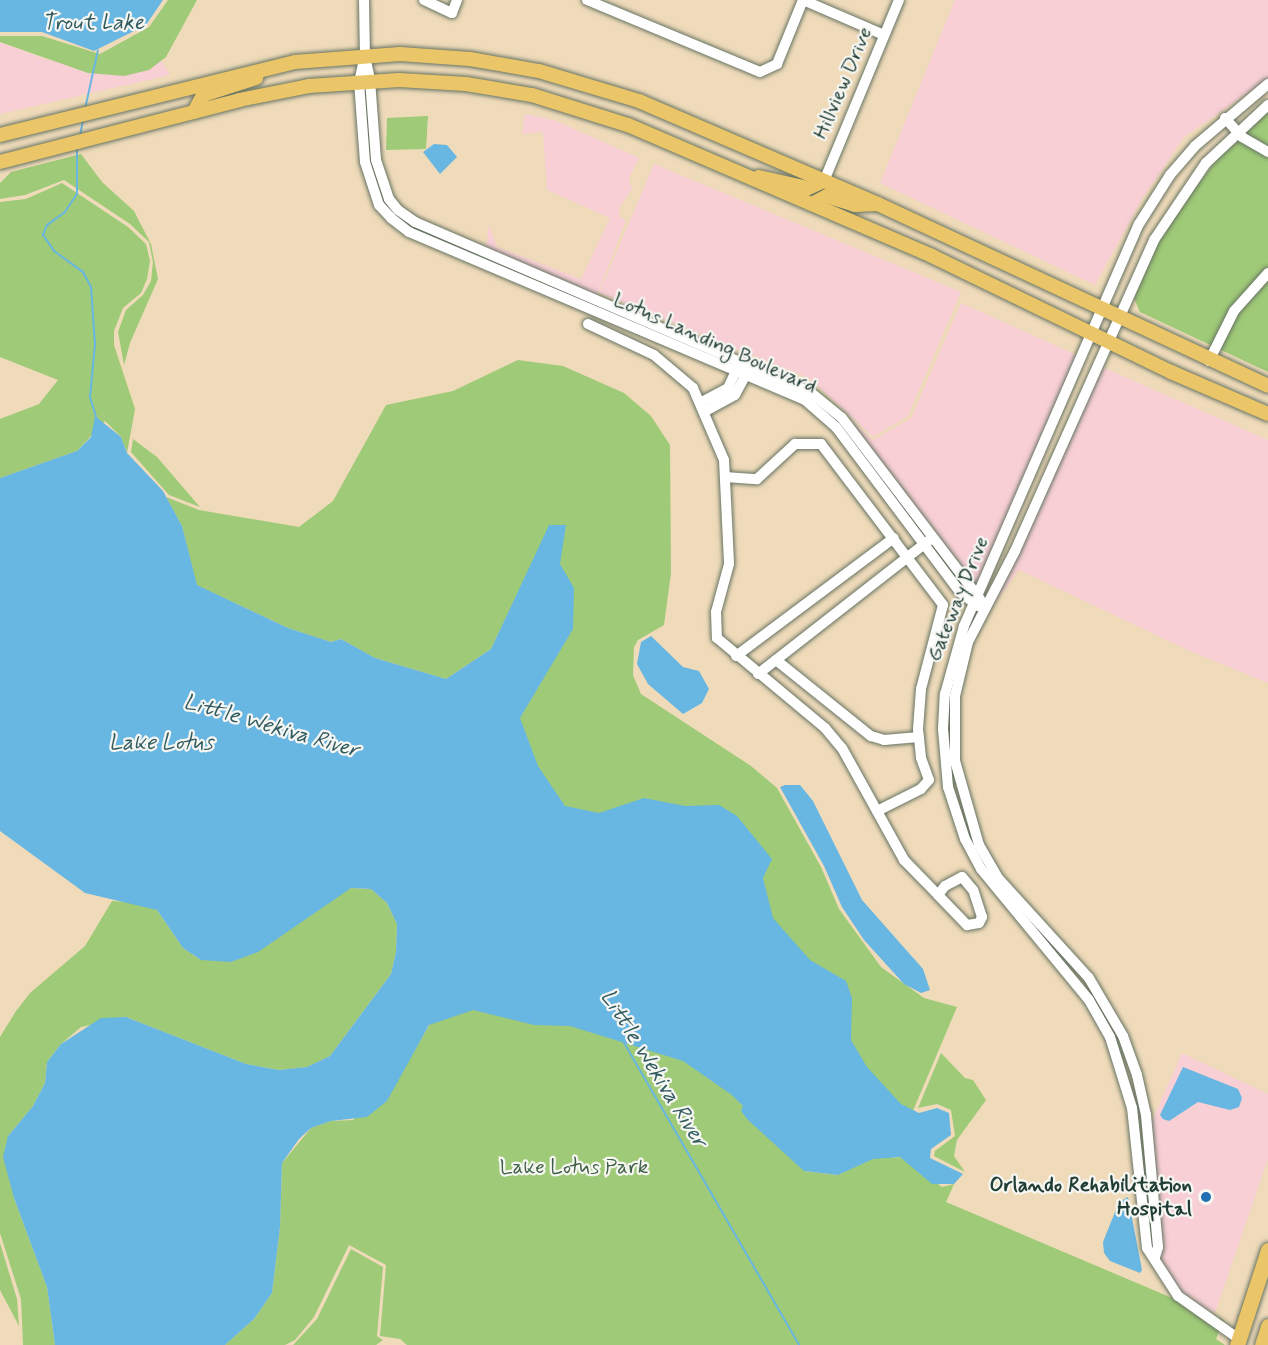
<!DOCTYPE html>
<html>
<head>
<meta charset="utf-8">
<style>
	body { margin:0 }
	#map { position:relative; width:1268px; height:1345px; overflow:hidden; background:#efdbba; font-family:Mynerve,sans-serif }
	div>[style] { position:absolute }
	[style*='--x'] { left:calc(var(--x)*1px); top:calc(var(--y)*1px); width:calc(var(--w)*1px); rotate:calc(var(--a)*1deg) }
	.built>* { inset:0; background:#f7cfd5 }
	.green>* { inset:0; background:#9fca77 }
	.water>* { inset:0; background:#68b6e2 }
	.stream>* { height:2px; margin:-1px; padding:0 1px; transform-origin:1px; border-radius:1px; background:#68b6e2 }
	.roads { filter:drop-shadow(0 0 2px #687463) drop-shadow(0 0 2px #687463) }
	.minor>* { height:10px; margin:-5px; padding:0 5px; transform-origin:5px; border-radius:5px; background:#fff }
	.major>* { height:14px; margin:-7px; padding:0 7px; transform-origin:7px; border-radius:7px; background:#ebc669 }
	.highway>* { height:15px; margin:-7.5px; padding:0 7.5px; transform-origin:7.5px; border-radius:7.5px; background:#ebc669 }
	.dots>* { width:16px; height:16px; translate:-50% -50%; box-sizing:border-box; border:3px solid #f6f6f2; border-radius:50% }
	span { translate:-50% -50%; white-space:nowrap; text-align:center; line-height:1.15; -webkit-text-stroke:4.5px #f6f6f2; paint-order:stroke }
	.street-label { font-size:21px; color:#1f3d34 }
	.park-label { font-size:21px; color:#3f6045 }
	.poi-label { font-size:21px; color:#1f3d34; font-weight:700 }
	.right { translate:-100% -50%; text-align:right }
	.water-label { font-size:22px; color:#315b60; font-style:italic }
</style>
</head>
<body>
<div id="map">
	<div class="built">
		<div style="clip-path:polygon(955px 0,1268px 0,1268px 79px,1184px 137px,1142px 199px,1095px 285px,880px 183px)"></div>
		<div style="clip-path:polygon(0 42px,47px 60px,149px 70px,161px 60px,170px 75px,0 114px)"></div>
		<div style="clip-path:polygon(525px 114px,554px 120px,639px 158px,629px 178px,632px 189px,619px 208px,620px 217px,626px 220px,597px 296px,486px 247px,489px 225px,497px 247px,581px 279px,610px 218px,547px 190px,543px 132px,522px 134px)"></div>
		<div style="clip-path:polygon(654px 164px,961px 292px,908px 416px,873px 437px,809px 378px,599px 293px)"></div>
		<div style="clip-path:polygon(961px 303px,1079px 356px,976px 588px,847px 417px,873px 440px,911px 418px)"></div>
		<div style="clip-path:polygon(1100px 366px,1268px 440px,1268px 683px,1192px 652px,1019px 570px,986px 615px,1019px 552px)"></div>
		<div style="clip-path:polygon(1182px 1053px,1268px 1094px,1268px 1159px,1215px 1313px,1191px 1303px,1162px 1267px,1151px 1123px)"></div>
	</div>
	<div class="green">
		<div style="clip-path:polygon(168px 0,197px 0,166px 57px,149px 70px,124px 76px,88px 73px,0 42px,0 36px,42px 36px,100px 54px,149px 27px)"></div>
		<div style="clip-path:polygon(1268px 112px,1268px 372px,1140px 312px,1134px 298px,1157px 244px,1186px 199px,1228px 146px,1234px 145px)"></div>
		<div style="clip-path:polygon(428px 116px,426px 149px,386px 150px,387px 118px)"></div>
		<div style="clip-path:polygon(81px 154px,102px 182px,134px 211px,151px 244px,158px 279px,130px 343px,124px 365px,118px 332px,126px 310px,143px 295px,151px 281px,153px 262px,149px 242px,130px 224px,64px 180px,25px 195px,0 199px,0 183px,11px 172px)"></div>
		<div style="clip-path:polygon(62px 183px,128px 227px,146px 244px,150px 261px,147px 279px,141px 293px,123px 308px,114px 331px,114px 345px,135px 409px,127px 453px,121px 437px,105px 421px,77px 451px,0 478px,0 419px,39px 404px,58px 380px,0 357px,0 202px,26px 199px)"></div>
		<div style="clip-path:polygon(evenodd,518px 360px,563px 366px,624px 393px,651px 416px,670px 445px,671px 573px,664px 625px,638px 640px,634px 647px,633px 675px,641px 694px,751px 766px,777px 788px,821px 867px,839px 909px,881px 967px,924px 998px,957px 1007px,893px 1158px,900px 1157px,942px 1187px,954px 1184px,946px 1202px,1224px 1320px,1216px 1339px,1225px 1345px,407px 1345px,400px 1339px,380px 1336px,386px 1265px,349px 1245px,314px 1317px,295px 1340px,285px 1345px,225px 1345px,254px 1319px,272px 1293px,280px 1227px,282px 1163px,311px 1128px,331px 1121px,353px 1120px,409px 1060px,537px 840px,450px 757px,538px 551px,491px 649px,446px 679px,375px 658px,341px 639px,331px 642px,288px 628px,196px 585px,182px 526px,166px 497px,199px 510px,299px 527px,333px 501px,386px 405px,453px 391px,518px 360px,782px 1148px,838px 1175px,804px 1171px,782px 1148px)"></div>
		<div style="clip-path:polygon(133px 439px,157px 457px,200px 507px,169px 495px,131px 452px)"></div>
		<div style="clip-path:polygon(350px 888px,371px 889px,387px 903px,397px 924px,396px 952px,391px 974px,330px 1056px,307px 1067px,279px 1070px,246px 1064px,126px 1017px,81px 1027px,61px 1044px,47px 1062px,45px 1083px,33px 1106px,8px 1136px,14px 1198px,47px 1287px,55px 1345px,23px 1345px,21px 1299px,0 1233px,0 1037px,16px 1011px,30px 993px,85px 946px,112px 901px,142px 903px,157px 910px,183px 948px,201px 960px,322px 906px)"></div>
		<div style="clip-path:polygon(941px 1053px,965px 1078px,973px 1080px,986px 1100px,957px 1140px,954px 1156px,965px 1172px,934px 1156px,935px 1151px,955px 1136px,951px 1110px,937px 1104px,918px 1108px)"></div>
		<div style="clip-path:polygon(0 1243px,17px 1299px,19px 1326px,0 1290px)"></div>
		<div style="clip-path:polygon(351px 1249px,383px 1267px,377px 1336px,383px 1340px,376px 1345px,293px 1345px,317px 1319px)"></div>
	</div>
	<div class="water">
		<div style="clip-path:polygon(0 0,163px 0,146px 25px,94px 51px,42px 32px,0 32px)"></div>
		<div style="clip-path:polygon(434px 144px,447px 145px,457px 157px,440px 174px,423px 152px)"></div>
		<div style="clip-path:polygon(95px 416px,121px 437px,127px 453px,163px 491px,182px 526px,197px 585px,288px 628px,331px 642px,341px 639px,375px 658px,446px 679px,491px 649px,549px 525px,566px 525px,560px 564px,574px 588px,573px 629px,520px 718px,538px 766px,565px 806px,599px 813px,644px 798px,685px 806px,719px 805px,737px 816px,772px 859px,763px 878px,773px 918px,810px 960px,846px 981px,852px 998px,851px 1040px,867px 1067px,901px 1104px,919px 1113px,937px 1108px,949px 1113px,951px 1135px,931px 1149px,930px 1158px,963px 1174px,954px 1184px,932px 1184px,900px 1157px,873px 1159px,838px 1175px,804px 1171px,748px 1120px,741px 1111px,743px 1106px,732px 1095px,683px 1061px,570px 1026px,534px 1025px,473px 1010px,429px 1025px,387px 1101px,367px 1117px,331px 1121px,311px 1128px,299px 1139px,282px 1163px,280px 1227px,272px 1293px,254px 1319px,225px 1345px,55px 1345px,47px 1287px,14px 1198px,3px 1157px,8px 1136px,33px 1106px,45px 1083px,47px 1062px,61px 1044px,101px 1018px,126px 1017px,246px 1064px,279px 1070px,307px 1067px,330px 1056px,391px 974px,396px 952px,397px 924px,387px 903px,371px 889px,351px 888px,258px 952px,231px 962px,201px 960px,183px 948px,157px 910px,85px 893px,0 831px,0 478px,77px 451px,91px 437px)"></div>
		<div style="clip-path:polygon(651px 636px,683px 667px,699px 671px,709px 689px,702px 703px,683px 714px,648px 684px,637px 664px,641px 642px)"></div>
		<div style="clip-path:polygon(785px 785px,800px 785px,813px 801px,862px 900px,923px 969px,930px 990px,921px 993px,904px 984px,864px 940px,842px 907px,824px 866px,780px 787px)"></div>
		<div style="clip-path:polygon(1183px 1067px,1238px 1089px,1242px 1098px,1239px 1107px,1230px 1110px,1198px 1102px,1169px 1121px,1163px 1119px,1160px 1115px)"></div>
		<div style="clip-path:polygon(1128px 1197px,1142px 1270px,1140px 1273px,1110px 1261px,1104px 1253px,1103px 1242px,1119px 1202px)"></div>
	</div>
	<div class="stream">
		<div style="--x:85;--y:109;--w:60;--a:-77.6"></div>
		<div style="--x:80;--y:136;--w:15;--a:-79"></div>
		<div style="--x:77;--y:147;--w:47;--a:90"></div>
		<div style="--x:77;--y:194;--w:22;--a:124"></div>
		<div style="--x:65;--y:212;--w:22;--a:144"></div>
		<div style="--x:47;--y:225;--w:11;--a:112"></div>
		<div style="--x:43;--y:235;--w:19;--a:55"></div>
		<div style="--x:54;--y:251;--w:36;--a:36"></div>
		<div style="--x:83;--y:272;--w:17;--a:62"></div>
		<div style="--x:91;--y:287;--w:57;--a:86"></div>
		<div style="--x:95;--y:344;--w:53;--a:95.4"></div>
		<div style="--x:90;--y:397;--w:21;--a:73"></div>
		<div style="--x:623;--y:1041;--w:351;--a:59.9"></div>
	</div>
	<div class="roads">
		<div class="minor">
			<div style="--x:364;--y:0;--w:56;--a:89"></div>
			<div style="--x:365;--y:56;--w:25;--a:78"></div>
			<div style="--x:370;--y:80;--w:80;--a:85.7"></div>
			<div style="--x:376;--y:160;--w:41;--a:71.6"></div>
			<div style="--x:389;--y:199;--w:14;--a:51"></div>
			<div style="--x:398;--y:210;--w:21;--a:35"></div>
			<div style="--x:415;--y:222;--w:430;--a:23.3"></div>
			<div style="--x:810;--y:392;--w:41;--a:39.1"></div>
			<div style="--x:842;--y:418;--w:228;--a:52.7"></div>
			<div style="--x:424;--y:0;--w:31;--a:25"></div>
			<div style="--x:452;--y:13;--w:14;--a:-69"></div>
			<div style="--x:587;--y:0;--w:187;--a:22.6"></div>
			<div style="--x:760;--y:72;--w:19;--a:-25"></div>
			<div style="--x:777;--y:64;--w:69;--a:-67.9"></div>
			<div style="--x:803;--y:0;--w:88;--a:23.4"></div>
			<div style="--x:364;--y:59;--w:24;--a:102"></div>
			<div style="--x:359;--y:82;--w:80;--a:85.7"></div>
			<div style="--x:365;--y:162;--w:45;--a:72"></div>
			<div style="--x:379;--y:205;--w:18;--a:47"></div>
			<div style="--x:391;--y:218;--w:23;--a:38"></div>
			<div style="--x:409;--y:232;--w:430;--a:23"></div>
			<div style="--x:805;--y:400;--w:41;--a:41.1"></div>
			<div style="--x:836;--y:427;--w:206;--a:53.1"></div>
			<div style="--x:960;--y:592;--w:23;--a:38"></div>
			<div style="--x:1225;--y:118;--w:25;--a:48"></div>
			<div style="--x:1242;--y:137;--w:30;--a:30"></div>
			<div style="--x:824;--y:181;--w:196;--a:-67.5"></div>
			<div style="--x:588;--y:324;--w:73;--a:25.2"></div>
			<div style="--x:654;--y:355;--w:51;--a:40.2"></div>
			<div style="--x:693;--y:388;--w:78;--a:66.7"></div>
			<div style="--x:724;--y:460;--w:104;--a:87.2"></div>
			<div style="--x:729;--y:564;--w:50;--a:105.2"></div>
			<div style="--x:716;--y:612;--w:26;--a:88"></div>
			<div style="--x:717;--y:638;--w:141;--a:39.8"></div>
			<div style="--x:825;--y:728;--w:26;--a:50"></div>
			<div style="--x:842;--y:748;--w:128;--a:61"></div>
			<div style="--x:904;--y:860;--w:49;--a:45.8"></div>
			<div style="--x:938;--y:895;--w:42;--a:46"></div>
			<div style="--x:967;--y:925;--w:12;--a:-9"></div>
			<div style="--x:979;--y:923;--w:7;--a:-63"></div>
			<div style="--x:982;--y:917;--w:28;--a:-108"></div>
			<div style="--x:973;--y:890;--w:17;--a:-130"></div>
			<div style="--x:962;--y:877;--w:19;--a:152"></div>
			<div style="--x:945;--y:886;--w:11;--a:128"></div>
			<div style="--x:1209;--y:361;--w:56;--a:-63.4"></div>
			<div style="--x:1234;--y:311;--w:51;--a:-48.2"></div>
			<div style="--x:700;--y:403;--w:32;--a:-28"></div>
			<div style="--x:728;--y:388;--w:23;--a:-65"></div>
			<div style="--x:704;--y:412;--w:35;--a:-29"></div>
			<div style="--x:735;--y:395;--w:27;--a:-62"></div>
			<div style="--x:725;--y:477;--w:32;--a:4"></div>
			<div style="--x:757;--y:479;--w:52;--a:-42.6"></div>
			<div style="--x:795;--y:444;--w:26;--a:0"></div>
			<div style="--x:821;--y:444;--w:202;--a:52.8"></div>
			<div style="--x:943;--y:605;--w:87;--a:104.7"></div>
			<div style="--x:921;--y:689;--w:40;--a:94.3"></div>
			<div style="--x:918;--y:729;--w:29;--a:84"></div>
			<div style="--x:921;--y:758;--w:23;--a:70"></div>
			<div style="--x:929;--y:780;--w:12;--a:132"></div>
			<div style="--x:921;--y:789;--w:49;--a:153.4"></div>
			<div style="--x:736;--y:656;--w:197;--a:-36.8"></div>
			<div style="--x:776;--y:660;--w:122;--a:38.7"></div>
			<div style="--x:871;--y:736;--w:14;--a:17"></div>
			<div style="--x:884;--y:740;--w:35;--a:-5"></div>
			<div style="--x:758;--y:674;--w:216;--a:-38"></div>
			<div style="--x:1155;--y:1257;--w:10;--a:-73"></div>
			<div style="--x:1158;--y:1247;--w:133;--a:-95.2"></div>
			<div style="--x:1146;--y:1115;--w:41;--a:-102.7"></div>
			<div style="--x:1137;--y:1075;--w:41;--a:-109.7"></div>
			<div style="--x:1123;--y:1036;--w:67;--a:-120.4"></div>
			<div style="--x:1089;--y:978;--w:135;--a:-132.3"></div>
			<div style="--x:998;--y:878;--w:38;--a:-120"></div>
			<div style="--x:979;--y:845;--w:87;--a:-105.9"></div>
			<div style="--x:955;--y:761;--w:65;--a:-90"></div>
			<div style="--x:955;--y:696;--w:56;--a:-76.5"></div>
			<div style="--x:968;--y:642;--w:102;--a:-62.7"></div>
			<div style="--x:1015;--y:551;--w:341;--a:-65.9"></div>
			<div style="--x:1154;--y:240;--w:93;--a:-56"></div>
			<div style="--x:1206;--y:163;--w:85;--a:-43.1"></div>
			<div style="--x:1239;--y:1339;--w:75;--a:-144.8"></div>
			<div style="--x:1178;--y:1296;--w:57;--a:-122.9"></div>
			<div style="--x:1147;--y:1248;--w:141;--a:-96.1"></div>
			<div style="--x:1132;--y:1108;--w:74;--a:-107.2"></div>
			<div style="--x:1110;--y:1037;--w:43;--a:-119.6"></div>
			<div style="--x:1089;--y:1000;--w:170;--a:-129.5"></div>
			<div style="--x:981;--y:869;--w:34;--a:-118"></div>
			<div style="--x:965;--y:839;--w:55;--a:-108.1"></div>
			<div style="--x:948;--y:787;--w:58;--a:-94.9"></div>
			<div style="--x:943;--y:729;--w:35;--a:-87"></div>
			<div style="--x:945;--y:694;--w:71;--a:-74.4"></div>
			<div style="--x:964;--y:626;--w:438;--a:-66.5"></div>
			<div style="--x:1139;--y:224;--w:58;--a:-57.7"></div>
			<div style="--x:1170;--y:175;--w:38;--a:-49"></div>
			<div style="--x:1195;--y:146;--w:96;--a:-40.3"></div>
		</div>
		<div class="major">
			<div style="--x:194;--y:112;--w:19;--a:-62"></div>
			<div style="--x:203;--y:95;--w:56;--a:-17.8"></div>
			<div style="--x:0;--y:135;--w:304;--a:-13.9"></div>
			<div style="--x:295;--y:62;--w:105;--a:-4.4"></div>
			<div style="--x:400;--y:54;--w:70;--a:4.1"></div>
			<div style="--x:470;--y:59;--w:70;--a:9.9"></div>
			<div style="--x:539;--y:71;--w:104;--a:16.7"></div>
			<div style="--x:639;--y:101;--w:260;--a:23.3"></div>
			<div style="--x:878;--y:204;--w:430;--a:25"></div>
			<div style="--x:0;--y:162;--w:247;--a:-14.5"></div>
			<div style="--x:239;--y:100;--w:71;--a:-11.3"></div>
			<div style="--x:309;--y:86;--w:90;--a:-3.8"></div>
			<div style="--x:399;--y:80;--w:67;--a:3.4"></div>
			<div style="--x:466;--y:84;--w:67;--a:9.5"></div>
			<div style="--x:532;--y:95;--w:101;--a:17.4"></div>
			<div style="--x:628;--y:125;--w:331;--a:23.3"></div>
			<div style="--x:932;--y:256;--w:266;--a:25.9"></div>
			<div style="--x:1171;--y:372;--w:106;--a:23.4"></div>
			<div style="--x:759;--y:177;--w:50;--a:12.7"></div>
			<div style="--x:808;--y:188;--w:17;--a:-24"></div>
			<div style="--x:812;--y:204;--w:17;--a:-28"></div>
			<div style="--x:827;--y:196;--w:29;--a:18"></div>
			<div style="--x:855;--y:205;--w:21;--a:-3"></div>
		</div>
		<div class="highway">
			<div style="--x:1237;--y:1345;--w:100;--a:-71.9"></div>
			<div style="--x:1262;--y:1345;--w:20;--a:-72"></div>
		</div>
	</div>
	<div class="dots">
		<div style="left:1206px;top:1197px;background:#1f6fb2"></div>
	</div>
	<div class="street-label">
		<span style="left:843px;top:83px;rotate:-67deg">Hillview Drive</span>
		<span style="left:715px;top:343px;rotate:24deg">Lotus Landing Boulevard</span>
		<span style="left:958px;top:599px;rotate:-68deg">Gateway Drive</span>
	</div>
	<div class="park-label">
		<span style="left:574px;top:1167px">Lake Lotus Park</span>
	</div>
	<div class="poi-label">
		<span class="right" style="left:1192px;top:1197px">Orlando Rehabilitation<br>Hospital</span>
	</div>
	<div class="water-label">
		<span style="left:93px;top:24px">Trout Lake</span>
		<span style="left:271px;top:727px;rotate:16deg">Little Wekiva River</span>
		<span style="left:161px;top:744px">Lake Lotus</span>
		<span style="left:653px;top:1069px;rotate:58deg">Little Wekiva River</span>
	</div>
</div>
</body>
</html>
